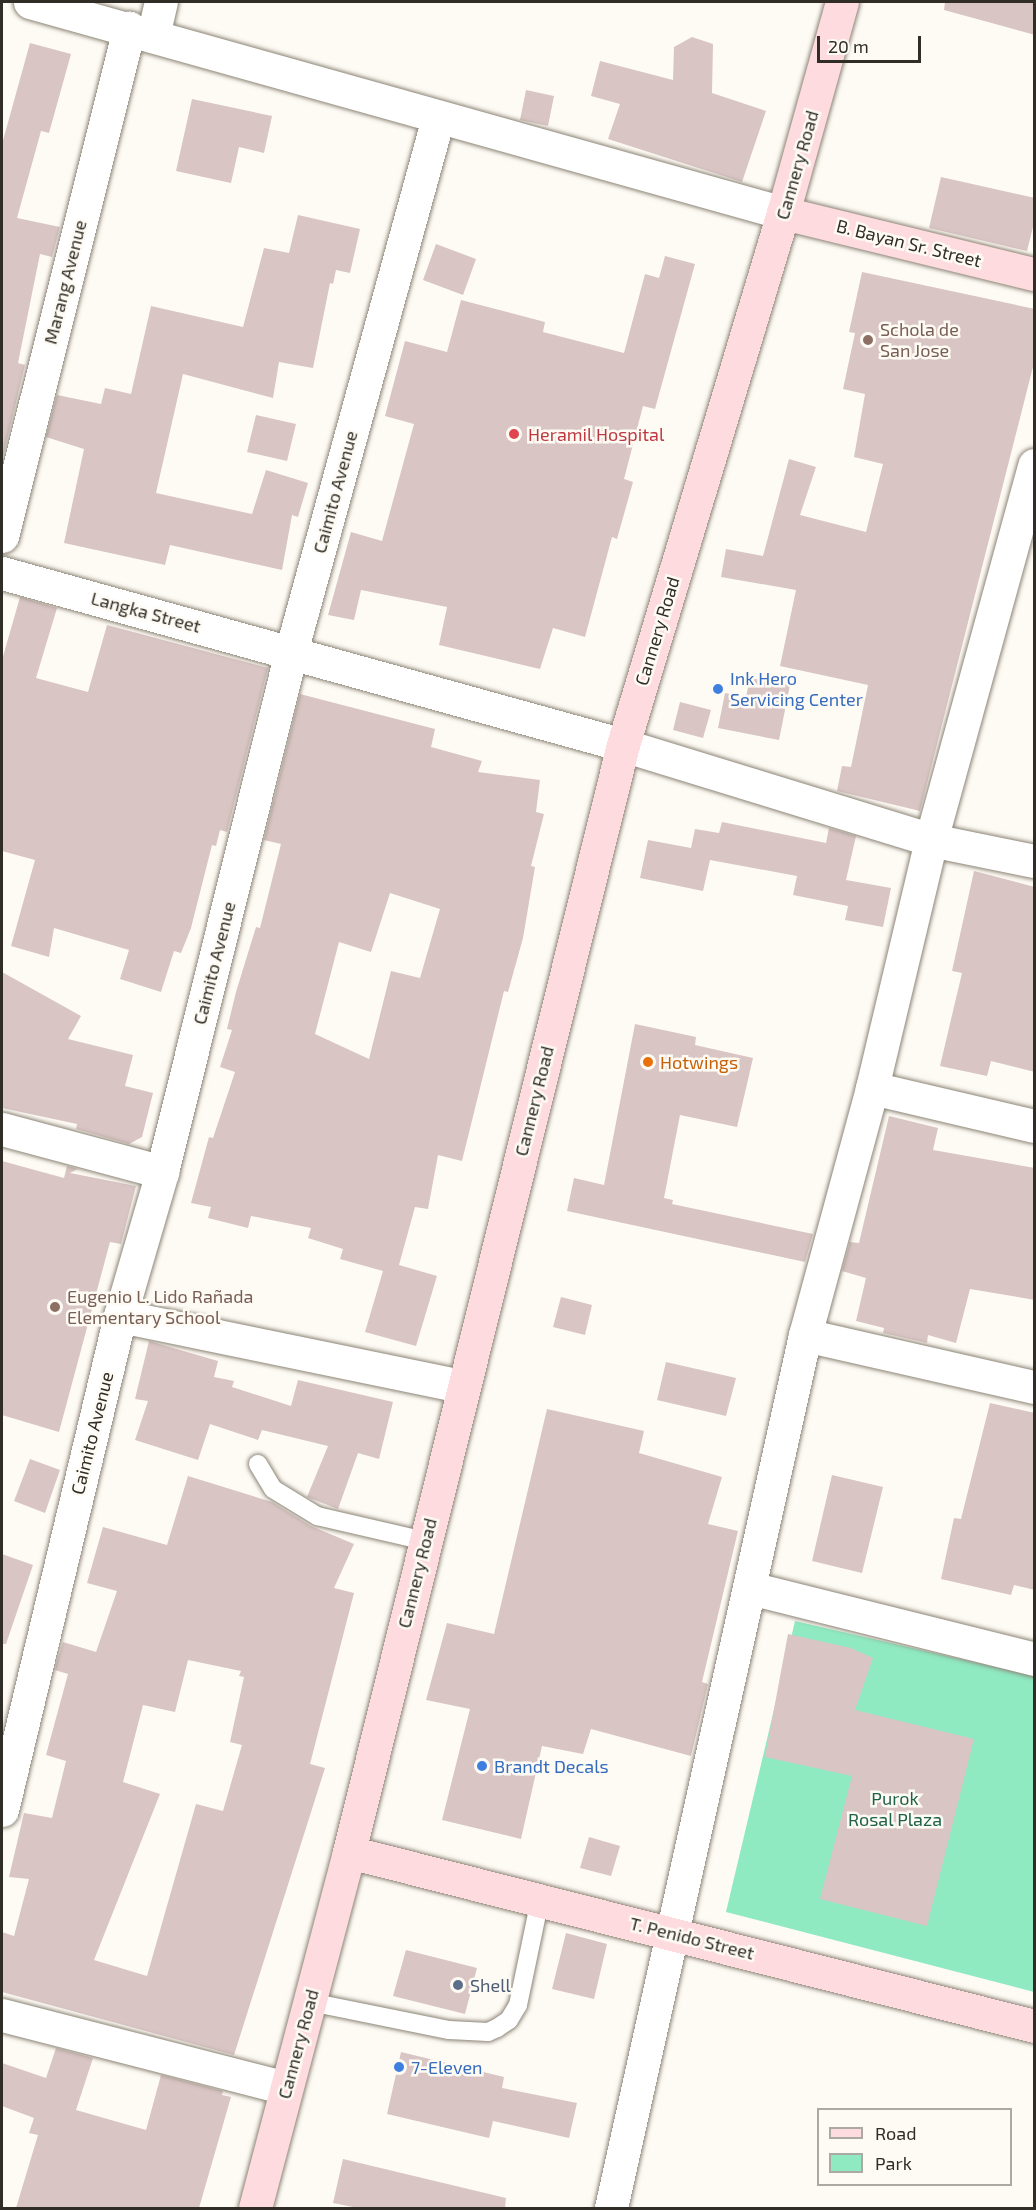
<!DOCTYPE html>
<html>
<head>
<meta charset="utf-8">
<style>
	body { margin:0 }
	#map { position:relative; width:1036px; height:2210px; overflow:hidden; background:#fefbf5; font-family:"Exo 2",sans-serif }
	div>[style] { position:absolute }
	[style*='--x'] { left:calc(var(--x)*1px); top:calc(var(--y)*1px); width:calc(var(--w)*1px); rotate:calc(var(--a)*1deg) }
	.green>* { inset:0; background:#8fe9c1 }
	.building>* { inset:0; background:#d9c5c4 }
	.roads { filter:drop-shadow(0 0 2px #8c8476) drop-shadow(0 0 2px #8c8476) }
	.lane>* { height:18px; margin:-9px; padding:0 9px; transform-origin:9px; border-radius:9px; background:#fff }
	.street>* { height:33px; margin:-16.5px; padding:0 16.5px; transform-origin:16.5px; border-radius:16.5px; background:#fff }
	.secondary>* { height:33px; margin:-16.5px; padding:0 16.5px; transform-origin:16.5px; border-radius:16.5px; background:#fedbde }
	.dots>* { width:16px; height:16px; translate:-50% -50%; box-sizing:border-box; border:3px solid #fefbf5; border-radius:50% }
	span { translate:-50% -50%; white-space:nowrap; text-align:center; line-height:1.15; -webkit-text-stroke:5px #fefbf5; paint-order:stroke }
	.street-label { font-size:18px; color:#302c26 }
	.education-label { font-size:18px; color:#785e54 }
	.left { translate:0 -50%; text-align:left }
	.health-label { font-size:18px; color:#be3a42 }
	.shop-label { font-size:18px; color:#366cbe }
	.food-label { font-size:18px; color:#c56008 }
	.park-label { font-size:18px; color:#1e6349 }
	.service-label { font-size:18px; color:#4e5e75 }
	.frame { position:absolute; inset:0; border:3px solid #302c26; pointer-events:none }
	.legend { position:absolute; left:817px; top:2108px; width:195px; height:78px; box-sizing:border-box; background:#fefbf5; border:2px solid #aca8a2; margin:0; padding:8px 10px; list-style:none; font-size:18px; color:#302c26 }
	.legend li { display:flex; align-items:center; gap:12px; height:30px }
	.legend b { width:30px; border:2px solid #aca8a2 }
	.scale { position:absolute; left:817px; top:36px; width:104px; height:27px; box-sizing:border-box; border:3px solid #302c26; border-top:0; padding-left:8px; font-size:18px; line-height:21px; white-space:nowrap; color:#302c26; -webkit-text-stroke:4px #fefbf5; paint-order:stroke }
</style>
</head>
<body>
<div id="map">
	<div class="green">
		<div style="clip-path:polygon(795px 1621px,1034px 1676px,1034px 1992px,726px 1912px)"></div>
	</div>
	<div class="building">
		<div style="clip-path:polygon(945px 2px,1035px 2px,1035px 35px,944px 10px)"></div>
		<div style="clip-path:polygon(692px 37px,713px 44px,712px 93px,766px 111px,742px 182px,608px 139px,620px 104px,591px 96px,600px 61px,673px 80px,674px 47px)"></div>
		<div style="clip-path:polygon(30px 43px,71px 54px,49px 133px,41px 131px,17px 218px,60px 227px,52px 257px,40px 254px,18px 363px,25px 365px,2px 461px,2px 144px)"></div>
		<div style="clip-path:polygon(526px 90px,554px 96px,548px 126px,520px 120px)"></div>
		<div style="clip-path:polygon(192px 99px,272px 116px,264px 153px,239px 147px,231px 183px,176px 171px)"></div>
		<div style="clip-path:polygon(941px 177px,1035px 198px,1035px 219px,1027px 251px,929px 228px)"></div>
		<div style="clip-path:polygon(298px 215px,360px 229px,350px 273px,336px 270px,333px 284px,330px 283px,313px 368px,279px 362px,273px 398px,183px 374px,156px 493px,252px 514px,266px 470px,308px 483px,298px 517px,292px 515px,282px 570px,170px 545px,165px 565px,64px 543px,84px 449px,46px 437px,57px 395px,101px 404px,105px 388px,131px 394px,151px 306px,243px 327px,264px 248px,289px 253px)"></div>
		<div style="clip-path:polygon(436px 244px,476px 259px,463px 295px,423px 280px)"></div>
		<div style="clip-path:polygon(665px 256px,695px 264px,655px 409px,643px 406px,624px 479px,633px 482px,617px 539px,612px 537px,585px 637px,553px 628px,540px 669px,439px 645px,447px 607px,361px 590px,354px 620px,328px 615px,351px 532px,382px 541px,414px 424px,385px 416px,405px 341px,447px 352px,461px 300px,545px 322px,543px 332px,624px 353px,645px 274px,659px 278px)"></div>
		<div style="clip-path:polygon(862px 272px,1035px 309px,1035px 359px,920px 811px,837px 791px,842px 766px,851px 767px,868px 685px,780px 666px,796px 590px,721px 577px,726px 549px,763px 556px,789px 459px,816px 467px,800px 515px,866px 532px,883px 464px,854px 457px,865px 394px,843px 389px,855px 333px,849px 332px)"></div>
		<div style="clip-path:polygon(256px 415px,296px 424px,287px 461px,247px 452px)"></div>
		<div style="clip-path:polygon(20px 597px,57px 608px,36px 678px,88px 692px,107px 625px,268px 668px,227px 832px,220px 830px,216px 846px,212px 845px,191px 928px,181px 953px,174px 951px,161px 992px,120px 979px,129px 950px,54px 928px,49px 957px,11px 946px,35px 860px,2px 851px,2px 660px)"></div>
		<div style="clip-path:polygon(750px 678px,790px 685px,779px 740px,718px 728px,725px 693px,746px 697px)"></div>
		<div style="clip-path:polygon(evenodd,300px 694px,435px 729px,431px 747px,482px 761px,478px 772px,540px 780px,536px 812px,544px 814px,531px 866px,535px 867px,523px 938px,508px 992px,504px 991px,462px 1161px,438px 1155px,428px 1209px,415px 1207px,399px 1265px,437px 1276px,416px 1346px,365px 1332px,383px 1271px,340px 1259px,343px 1249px,308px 1238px,311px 1228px,251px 1216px,248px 1228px,208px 1218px,211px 1207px,191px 1203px,209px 1137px,213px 1138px,235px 1072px,220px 1067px,232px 1030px,227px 1029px,236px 992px,256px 927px,260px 928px,281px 844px,264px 840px,300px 694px,390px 893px,440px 909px,420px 978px,391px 971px,369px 1059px,315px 1034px,339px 942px,371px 952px,390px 893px)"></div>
		<div style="clip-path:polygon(680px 702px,711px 710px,703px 738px,673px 730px)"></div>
		<div style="clip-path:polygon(722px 822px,826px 843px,829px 828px,856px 836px,846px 880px,891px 888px,883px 927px,845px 920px,848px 906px,793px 895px,797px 876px,710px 860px,703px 891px,640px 878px,648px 840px,691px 848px,695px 829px,719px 833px)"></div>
		<div style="clip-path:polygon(974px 871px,1035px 887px,1035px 1072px,991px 1061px,987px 1076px,940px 1066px,962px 973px,952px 971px)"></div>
		<div style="clip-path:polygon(2px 972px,81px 1016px,68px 1039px,133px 1055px,125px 1086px,153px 1093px,142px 1137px,129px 1144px,76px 1129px,77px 1124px,2px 1108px)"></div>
		<div style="clip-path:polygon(635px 1024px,696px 1037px,695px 1045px,753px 1058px,737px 1127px,680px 1115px,664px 1198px,673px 1200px,672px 1204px,813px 1234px,805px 1262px,567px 1211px,574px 1178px,604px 1185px)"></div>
		<div style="clip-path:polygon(889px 1116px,938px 1128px,933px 1150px,1035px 1168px,1035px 1300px,970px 1289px,956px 1343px,928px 1335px,927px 1343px,883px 1333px,884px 1328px,856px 1321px,866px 1278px,842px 1271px,850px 1242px,859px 1243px)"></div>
		<div style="clip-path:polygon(2px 1161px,64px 1178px,67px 1166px,78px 1169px,70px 1173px,136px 1186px,121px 1244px,110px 1242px,59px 1432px,2px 1415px)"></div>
		<div style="clip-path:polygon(561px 1297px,592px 1305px,585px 1335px,553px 1327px)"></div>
		<div style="clip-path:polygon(149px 1341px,218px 1361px,214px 1377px,234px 1381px,232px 1387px,291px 1406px,298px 1380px,393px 1402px,379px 1459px,358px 1453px,338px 1509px,307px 1497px,328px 1446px,262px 1430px,258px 1440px,210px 1424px,198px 1460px,135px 1440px,148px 1401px,135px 1399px)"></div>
		<div style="clip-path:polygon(666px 1362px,736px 1378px,726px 1416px,657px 1400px)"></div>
		<div style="clip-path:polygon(990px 1403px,1035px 1413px,1035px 1590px,1014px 1585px,1011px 1595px,941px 1579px,954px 1518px,961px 1519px)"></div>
		<div style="clip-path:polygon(547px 1409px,644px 1431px,639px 1453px,722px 1477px,708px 1524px,738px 1531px,702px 1682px,708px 1684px,691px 1756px,591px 1729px,583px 1754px,542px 1746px,521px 1839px,442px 1820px,470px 1709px,426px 1700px,447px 1623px,494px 1634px)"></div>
		<div style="clip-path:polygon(30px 1459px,60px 1470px,45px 1513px,14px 1501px)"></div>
		<div style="clip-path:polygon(832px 1475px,883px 1487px,862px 1573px,812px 1561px)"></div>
		<div style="clip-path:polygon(evenodd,188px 1476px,272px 1502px,311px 1526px,354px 1544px,334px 1588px,354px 1593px,310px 1764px,325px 1768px,234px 2055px,2px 1992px,2px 1932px,14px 1936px,29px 1879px,9px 1877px,24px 1813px,52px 1818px,66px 1761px,46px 1755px,68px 1674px,55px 1670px,57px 1661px,63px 1642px,96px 1652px,117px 1591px,87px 1583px,103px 1527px,167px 1545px,188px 1476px,188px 1660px,241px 1671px,239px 1676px,244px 1677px,230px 1742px,242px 1745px,223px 1811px,196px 1804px,147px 1976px,94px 1960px,160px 1794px,123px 1782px,143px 1705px,175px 1712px,188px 1660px)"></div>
		<div style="clip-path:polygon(2px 1554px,33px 1565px,6px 1644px,2px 1644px)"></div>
		<div style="clip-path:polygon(788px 1634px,851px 1648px,873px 1658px,855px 1710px,974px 1739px,927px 1926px,820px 1899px,852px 1776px,765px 1757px)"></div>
		<div style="clip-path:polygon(589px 1837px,620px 1846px,611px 1876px,580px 1868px)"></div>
		<div style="clip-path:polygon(566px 1933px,607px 1944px,594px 1999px,552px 1989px)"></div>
		<div style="clip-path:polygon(406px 1950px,477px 1968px,465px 2014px,393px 1996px)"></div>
		<div style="clip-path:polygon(56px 2048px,93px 2058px,76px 2110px,146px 2130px,161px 2075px,223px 2091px,222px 2095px,231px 2097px,199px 2208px,16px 2208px,38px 2135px,29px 2133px,34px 2118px,2px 2106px,2px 2063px,46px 2078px)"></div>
		<div style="clip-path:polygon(401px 2052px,504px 2077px,502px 2088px,577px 2103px,569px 2138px,493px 2121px,489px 2138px,387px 2114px)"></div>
		<div style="clip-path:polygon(343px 2159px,506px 2198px,505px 2208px,358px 2208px,333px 2203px)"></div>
	</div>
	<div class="roads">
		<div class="lane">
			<div style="--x:258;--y:1464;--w:29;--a:59"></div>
			<div style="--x:273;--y:1489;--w:52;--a:31.5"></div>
			<div style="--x:317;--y:1516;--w:111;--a:13"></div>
			<div style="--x:310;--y:2002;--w:142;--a:11.4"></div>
			<div style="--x:449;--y:2030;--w:39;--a:3"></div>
			<div style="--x:488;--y:2032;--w:10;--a:-24"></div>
			<div style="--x:497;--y:2028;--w:14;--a:-34"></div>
			<div style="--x:509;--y:2020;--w:17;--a:-59"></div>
			<div style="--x:518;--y:2005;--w:107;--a:-78.2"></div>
		</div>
		<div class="street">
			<div style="--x:30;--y:2;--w:782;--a:15.65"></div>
			<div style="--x:153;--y:36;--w:35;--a:-77"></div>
			<div style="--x:2;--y:536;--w:524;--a:-75.96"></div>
			<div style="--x:2;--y:573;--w:644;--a:15.48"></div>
			<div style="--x:623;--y:745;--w:322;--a:17.1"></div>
			<div style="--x:931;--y:840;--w:105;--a:11.5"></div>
			<div style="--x:872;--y:1088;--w:166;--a:13.2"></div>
			<div style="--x:2;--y:1129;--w:166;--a:15"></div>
			<div style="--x:120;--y:1316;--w:349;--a:11.6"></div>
			<div style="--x:805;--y:1335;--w:235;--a:12.8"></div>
			<div style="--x:750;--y:1588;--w:293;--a:14"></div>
			<div style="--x:2;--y:1810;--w:508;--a:-76.57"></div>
			<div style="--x:120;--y:1316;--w:150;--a:-73.7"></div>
			<div style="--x:162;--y:1172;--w:536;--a:-76.07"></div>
			<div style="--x:291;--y:652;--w:554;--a:-74.61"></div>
			<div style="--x:2;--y:2015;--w:293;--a:14.4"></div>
			<div style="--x:611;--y:2208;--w:894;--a:-77.47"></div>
			<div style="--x:805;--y:1335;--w:256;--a:-74.8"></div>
			<div style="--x:872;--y:1088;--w:255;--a:-76.6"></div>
			<div style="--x:931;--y:840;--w:389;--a:-74.6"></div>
		</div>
		<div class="secondary">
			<div style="--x:783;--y:213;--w:258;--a:13.7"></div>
			<div style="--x:349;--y:1852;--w:707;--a:14.25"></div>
			<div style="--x:255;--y:2208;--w:368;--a:-75.2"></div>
			<div style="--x:349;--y:1852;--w:1140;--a:-76.1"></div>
			<div style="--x:623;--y:745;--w:556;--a:-73.26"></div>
			<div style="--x:783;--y:213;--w:219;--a:-74.4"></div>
		</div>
	</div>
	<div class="dots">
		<div style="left:868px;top:340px;background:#8d6e63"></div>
		<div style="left:514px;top:434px;background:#e0444e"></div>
		<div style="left:718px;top:689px;background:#3f7fe0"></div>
		<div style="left:648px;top:1062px;background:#e8710a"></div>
		<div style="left:55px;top:1307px;background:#8d6e63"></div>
		<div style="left:482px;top:1766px;background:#3f7fe0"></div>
		<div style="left:458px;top:1985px;background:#5c6f8a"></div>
		<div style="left:399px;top:2067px;background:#3f7fe0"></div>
	</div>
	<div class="street-label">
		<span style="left:797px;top:165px;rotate:-74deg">Cannery Road</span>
		<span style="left:909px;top:243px;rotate:14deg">B. Bayan Sr. Street</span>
		<span style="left:65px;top:282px;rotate:-76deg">Marang Avenue</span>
		<span style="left:335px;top:492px;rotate:-75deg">Caimito Avenue</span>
		<span style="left:146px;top:612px;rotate:15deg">Langka Street</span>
		<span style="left:657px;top:631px;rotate:-73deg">Cannery Road</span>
		<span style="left:214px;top:963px;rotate:-76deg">Caimito Avenue</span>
		<span style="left:534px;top:1101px;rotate:-76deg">Cannery Road</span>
		<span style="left:92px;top:1433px;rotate:-76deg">Caimito Avenue</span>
		<span style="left:417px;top:1573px;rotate:-76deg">Cannery Road</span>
		<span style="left:692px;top:1938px;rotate:14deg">T. Penido Street</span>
		<span style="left:298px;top:2044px;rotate:-75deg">Cannery Road</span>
	</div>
	<div class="education-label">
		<span class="left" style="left:880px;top:340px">Schola de<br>San Jose</span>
		<span class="left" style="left:67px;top:1307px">Eugenio L. Lido Rañada<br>Elementary School</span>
	</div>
	<div class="health-label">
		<span class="left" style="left:528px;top:434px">Heramil Hospital</span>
	</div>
	<div class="shop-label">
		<span class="left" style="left:730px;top:689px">Ink Hero<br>Servicing Center</span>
		<span class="left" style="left:494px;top:1766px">Brandt Decals</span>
		<span class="left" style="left:411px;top:2067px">7-Eleven</span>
	</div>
	<div class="food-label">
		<span class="left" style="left:660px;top:1062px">Hotwings</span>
	</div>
	<div class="park-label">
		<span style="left:895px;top:1809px">Purok<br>Rosal Plaza</span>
	</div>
	<div class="service-label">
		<span class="left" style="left:470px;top:1985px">Shell</span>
	</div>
	<div class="frame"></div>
	<ul class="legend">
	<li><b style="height:8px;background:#fedbde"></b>Road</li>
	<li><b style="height:16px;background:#8fe9c1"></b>Park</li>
	</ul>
	<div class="scale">20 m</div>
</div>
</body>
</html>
